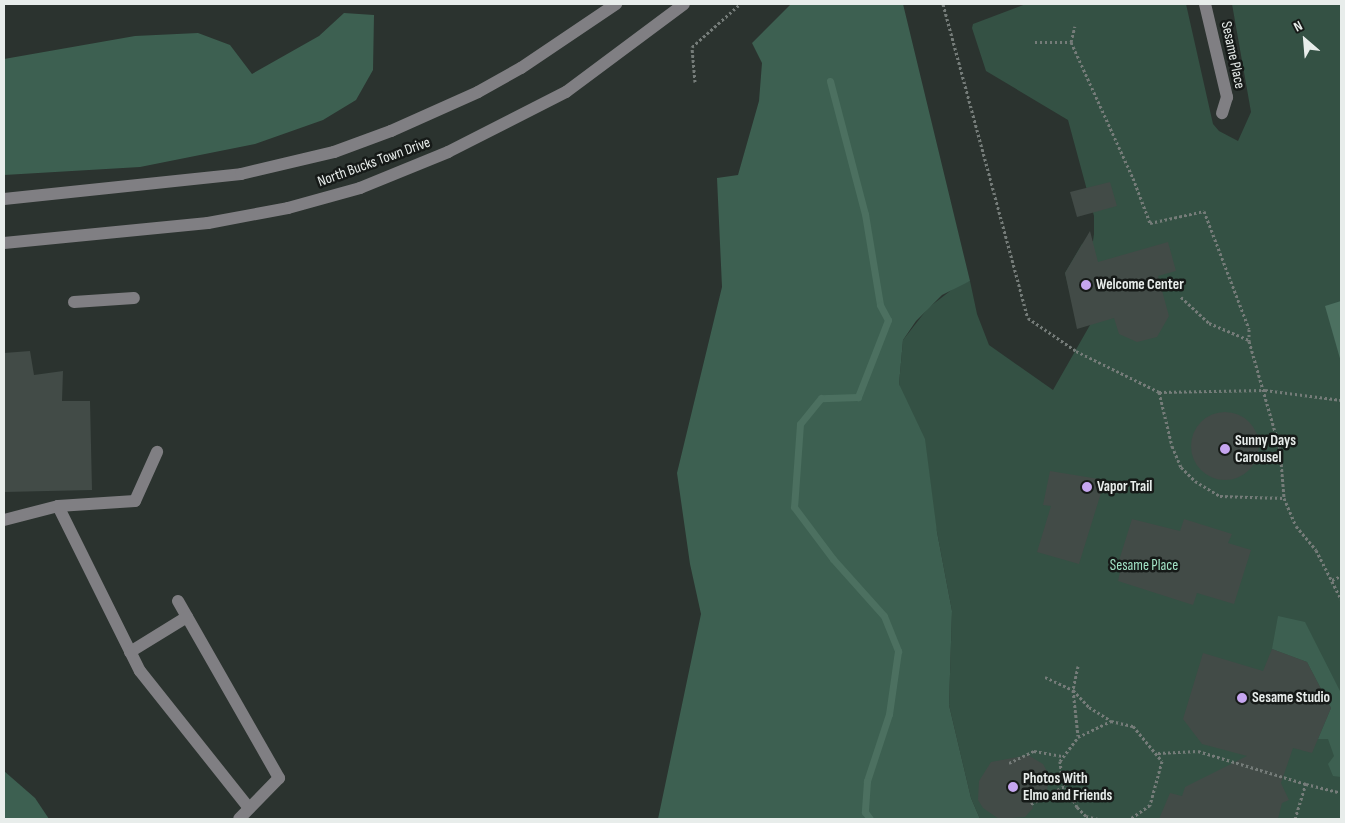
<!DOCTYPE html>
<html>
<head>
<meta charset="utf-8">
<style>
	body { margin:0 }
	#map { position:relative; width:1345px; height:823px; overflow:hidden; background:#2b332f; font-family:"Sofia Sans Condensed",sans-serif }
	div>[style] { position:absolute }
	[style*='--x'] { left:calc(var(--x)*1px); top:calc(var(--y)*1px); width:calc(var(--w)*1px); rotate:calc(var(--a)*1deg) }
	.green>* { inset:0; background:#345144 }
	.forest>* { inset:0; background:#3d6051 }
	.water>* { inset:0; background:#4c7060 }
	.stream>* { height:7px; margin:-3.5px; padding:0 3.5px; transform-origin:3.5px; border-radius:3.5px; background:#4c7060 }
	.building>* { inset:0; background:#424b47 }
	.round { border-radius:50% }
	.path>* { height:3px; margin-top:-1.5px; transform-origin:0; background:repeating-linear-gradient(90deg,#757c79 0 2.5px,transparent 0 5px) }
	.minor>* { height:12px; margin:-6px; padding:0 6px; transform-origin:6px; border-radius:6px; background:#807f83 }
	.dots>* { width:14px; height:14px; translate:-50% -50%; box-sizing:border-box; border:2px solid #161a18; border-radius:50% }
	span { translate:-50% -50%; white-space:nowrap; text-align:center; line-height:1.15; -webkit-text-stroke:5px #161a18; paint-order:stroke }
	.street-label { font-size:15px; color:#e8edeb }
	.poi-label { font-size:15px; color:#e8edeb; font-weight:700 }
	.left { translate:0 -50%; text-align:left }
	.park-label { font-size:15px; color:#a1e2c5 }
	.frame { position:absolute; inset:0; border:5px solid #e8edeb; pointer-events:none }
	.north { position:absolute; left:1280px; top:15px; width:50px; height:50px; -webkit-text-stroke:4px #161a18; paint-order:stroke; rotate:333deg; font-size:14px; font-weight:700; line-height:20px; text-align:center; color:#e8edeb }
	.north::after { content:''; display:block; margin:auto; width:18px; height:22px; background:#e8edeb; clip-path:polygon(50% 0,100% 100%,50% 72%,0 100%) }
</style>
</head>
<body>
<div id="map">
	<div class="green">
		<div style="clip-path:polygon(1026px 4px,1186px 4px,1213px 124px,1219px 131px,1238px 141px,1251px 112px,1232px 4px,1341px 4px,1341px 819px,980px 819px,971px 798px,949px 705px,952px 611px,937px 532px,899px 384px,903px 340px,928px 308px,958px 285px,970px 281px,977px 314px,989px 345px,1053px 390px,1090px 325px,1073px 305px,1065px 273px,1082px 244px,1093px 241px,1094px 234px,1094px 216px,1068px 120px,986px 71px,972px 28px,973px 24px)"></div>
	</div>
	<div class="forest">
		<div style="clip-path:polygon(791px 4px,903px 4px,970px 281px,942px 295px,916px 321px,903px 340px,899px 384px,925px 439px,937px 532px,952px 611px,949px 705px,971px 798px,980px 819px,658px 819px,701px 614px,690px 564px,677px 473px,722px 287px,717px 178px,738px 175px,759px 101px,762px 63px,752px 43px)"></div>
		<div style="clip-path:polygon(344px 13px,374px 15px,373px 70px,356px 100px,323px 120px,255px 144px,140px 167px,4px 175px,4px 59px,135px 36px,198px 33px,230px 45px,252px 74px,319px 36px)"></div>
		<div style="clip-path:polygon(1278px 616px,1305px 622px,1341px 693px,1341px 777px,1333px 776px,1328px 764px,1334px 756px,1328px 739px,1318px 739px,1331px 708px,1307px 662px,1272px 649px)"></div>
		<div style="clip-path:polygon(4px 771px,35px 798px,49px 819px,4px 819px)"></div>
	</div>
	<div class="water">
		<div style="clip-path:polygon(1341px 301px,1341px 362px,1325px 306px)"></div>
	</div>
	<div class="stream">
		<div style="--x:830;--y:81;--w:138;--a:75.3"></div>
		<div style="--x:865;--y:214;--w:92;--a:80.6"></div>
		<div style="--x:880;--y:305;--w:17;--a:62"></div>
		<div style="--x:888;--y:320;--w:83;--a:111.3"></div>
		<div style="--x:858;--y:397;--w:37;--a:178"></div>
		<div style="--x:821;--y:398;--w:33;--a:129"></div>
		<div style="--x:800;--y:424;--w:83;--a:94.1"></div>
		<div style="--x:794;--y:507;--w:65;--a:53.1"></div>
		<div style="--x:833;--y:559;--w:76;--a:48.2"></div>
		<div style="--x:884;--y:616;--w:38;--a:68"></div>
		<div style="--x:898;--y:651;--w:64;--a:98.1"></div>
		<div style="--x:889;--y:714;--w:71;--a:108.2"></div>
		<div style="--x:867;--y:781;--w:31;--a:94"></div>
		<div style="--x:865;--y:812;--w:9;--a:54"></div>
	</div>
	<div class="building">
		<div style="clip-path:polygon(1110px 182px,1117px 206px,1077px 217px,1070px 192px)"></div>
		<div style="clip-path:polygon(1090px 231px,1098px 262px,1168px 242px,1176px 271px,1158px 276px,1169px 316px,1157px 337px,1137px 342px,1119px 334px,1114px 318px,1077px 329px,1065px 273px)"></div>
		<div style="clip-path:polygon(30px 351px,34px 375px,63px 371px,62px 401px,90px 401px,92px 490px,4px 492px,4px 353px)"></div>
		<div class="round" style="left:1191px;top:412px;width:68px;height:68px"></div>
		<div style="clip-path:polygon(1050px 471px,1105px 480px,1079px 564px,1037px 552px,1051px 506px,1043px 505px)"></div>
		<div style="clip-path:polygon(1132px 519px,1180px 531px,1184px 519px,1232px 534px,1228px 543px,1251px 550px,1234px 604px,1197px 593px,1193px 605px,1118px 581px,1120px 572px,1116px 570px)"></div>
		<div style="clip-path:polygon(1272px 649px,1307px 662px,1331px 708px,1312px 753px,1293px 748px,1281px 783px,1289px 800px,1282px 803px,1278px 819px,1159px 819px,1170px 793px,1182px 796px,1185px 787px,1247px 756px,1202px 744px,1183px 719px,1203px 653px,1263px 671px)"></div>
		<div style="clip-path:polygon(1028px 755px,1043px 764px,1049px 775px,1047px 792px,1030px 801px,1033px 808px,1025px 817px,999px 819px,983px 808px,978px 800px,979px 781px,991px 762px)"></div>
	</div>
	<div class="path">
		<div style="--x:943;--y:4;--w:325;--a:74.9"></div>
		<div style="--x:1028;--y:318;--w:58;--a:34.5"></div>
		<div style="--x:1076;--y:351;--w:93;--a:26.3"></div>
		<div style="--x:1159;--y:392;--w:106;--a:-1.1"></div>
		<div style="--x:1265;--y:390;--w:77;--a:7.5"></div>
		<div style="--x:1035;--y:42;--w:36;--a:0"></div>
		<div style="--x:1071;--y:42;--w:149;--a:65.5"></div>
		<div style="--x:1133;--y:178;--w:48;--a:69.3"></div>
		<div style="--x:1150;--y:223;--w:55;--a:-12.5"></div>
		<div style="--x:1204;--y:211;--w:126;--a:69.1"></div>
		<div style="--x:1249;--y:329;--w:12;--a:90"></div>
		<div style="--x:1249;--y:341;--w:112;--a:74"></div>
		<div style="--x:1280;--y:449;--w:49;--a:85.3"></div>
		<div style="--x:1284;--y:498;--w:30;--a:67"></div>
		<div style="--x:1296;--y:526;--w:31;--a:50"></div>
		<div style="--x:1316;--y:550;--w:55;--a:63"></div>
		<div style="--x:1071;--y:42;--w:16;--a:-76"></div>
		<div style="--x:695;--y:82;--w:35;--a:-95"></div>
		<div style="--x:692;--y:47;--w:64;--a:-41.9"></div>
		<div style="--x:1181;--y:297;--w:38;--a:43"></div>
		<div style="--x:1209;--y:323;--w:43;--a:23"></div>
		<div style="--x:1159;--y:392;--w:56;--a:76.5"></div>
		<div style="--x:1172;--y:446;--w:23;--a:67"></div>
		<div style="--x:1181;--y:467;--w:20;--a:45"></div>
		<div style="--x:1195;--y:481;--w:29;--a:31"></div>
		<div style="--x:1220;--y:496;--w:64;--a:1.8"></div>
		<div style="--x:1332;--y:580;--w:10;--a:-24"></div>
		<div style="--x:1078;--y:666;--w:25;--a:102"></div>
		<div style="--x:1073;--y:690;--w:23;--a:47"></div>
		<div style="--x:1089;--y:707;--w:25;--a:32"></div>
		<div style="--x:1045;--y:677;--w:31;--a:25"></div>
		<div style="--x:1073;--y:690;--w:46;--a:83.8"></div>
		<div style="--x:1158;--y:753;--w:40;--a:-2.9"></div>
		<div style="--x:1198;--y:751;--w:113;--a:17"></div>
		<div style="--x:1009;--y:763;--w:28;--a:-26"></div>
		<div style="--x:1034;--y:751;--w:28;--a:10"></div>
		<div style="--x:1031;--y:804;--w:38;--a:-28"></div>
		<div style="--x:1098;--y:819;--w:12;--a:-166"></div>
		<div style="--x:1086;--y:816;--w:13;--a:-135"></div>
		<div style="--x:1077;--y:807;--w:33;--a:-117"></div>
		<div style="--x:1062;--y:778;--w:17;--a:-97"></div>
		<div style="--x:1060;--y:761;--w:30;--a:-53"></div>
		<div style="--x:1078;--y:737;--w:37;--a:-26"></div>
		<div style="--x:1111;--y:721;--w:23;--a:13"></div>
		<div style="--x:1133;--y:726;--w:45;--a:50.4"></div>
		<div style="--x:1162;--y:761;--w:46;--a:105.3"></div>
		<div style="--x:1150;--y:805;--w:24;--a:145"></div>
		<div style="--x:1295;--y:819;--w:37;--a:-73"></div>
		<div style="--x:1306;--y:784;--w:36;--a:14"></div>
	</div>
	<div class="minor">
		<div style="--x:1205;--y:4;--w:96;--a:76.7"></div>
		<div style="--x:1227;--y:97;--w:17;--a:107"></div>
		<div style="--x:4;--y:199;--w:238;--a:-6"></div>
		<div style="--x:241;--y:174;--w:96;--a:-13.3"></div>
		<div style="--x:334;--y:152;--w:61;--a:-20.2"></div>
		<div style="--x:391;--y:131;--w:95;--a:-24.1"></div>
		<div style="--x:478;--y:92;--w:49;--a:-29.2"></div>
		<div style="--x:521;--y:68;--w:115;--a:-34"></div>
		<div style="--x:4;--y:243;--w:205;--a:-5.6"></div>
		<div style="--x:208;--y:223;--w:81;--a:-10.6"></div>
		<div style="--x:288;--y:208;--w:75;--a:-15.5"></div>
		<div style="--x:360;--y:188;--w:95;--a:-22.2"></div>
		<div style="--x:448;--y:152;--w:132;--a:-27"></div>
		<div style="--x:566;--y:92;--w:147;--a:-36.7"></div>
		<div style="--x:74;--y:302;--w:60;--a:-3.8"></div>
		<div style="--x:58;--y:506;--w:184;--a:63.6"></div>
		<div style="--x:140;--y:671;--w:175;--a:51.5"></div>
		<div style="--x:4;--y:520;--w:56;--a:-14.5"></div>
		<div style="--x:58;--y:506;--w:77;--a:-3.7"></div>
		<div style="--x:135;--y:501;--w:54;--a:-65.8"></div>
		<div style="--x:178;--y:601;--w:204;--a:60.3"></div>
		<div style="--x:279;--y:778;--w:57;--a:134.3"></div>
		<div style="--x:130;--y:652;--w:67;--a:-31.6"></div>
	</div>
	<div class="dots">
		<div style="left:1086px;top:285px;background:#c6a6f0"></div>
		<div style="left:1225px;top:449px;background:#c6a6f0"></div>
		<div style="left:1087px;top:487px;background:#c6a6f0"></div>
		<div style="left:1242px;top:698px;background:#c6a6f0"></div>
		<div style="left:1013px;top:787px;background:#c6a6f0"></div>
	</div>
	<div class="street-label">
		<span style="left:1233px;top:55px;rotate:78deg">Sesame Place</span>
		<span style="left:374px;top:162px;rotate:-20deg">North Bucks Town Drive</span>
	</div>
	<div class="poi-label">
		<span class="left" style="left:1096px;top:285px">Welcome Center</span>
		<span class="left" style="left:1235px;top:449px">Sunny Days<br>Carousel</span>
		<span class="left" style="left:1097px;top:487px">Vapor Trail</span>
		<span class="left" style="left:1252px;top:698px">Sesame Studio</span>
		<span class="left" style="left:1023px;top:787px">Photos With<br>Elmo and Friends</span>
	</div>
	<div class="park-label">
		<span style="left:1144px;top:566px">Sesame Place</span>
	</div>
	<div class="frame"></div>
	<div class="north">N</div>
</div>
</body>
</html>
